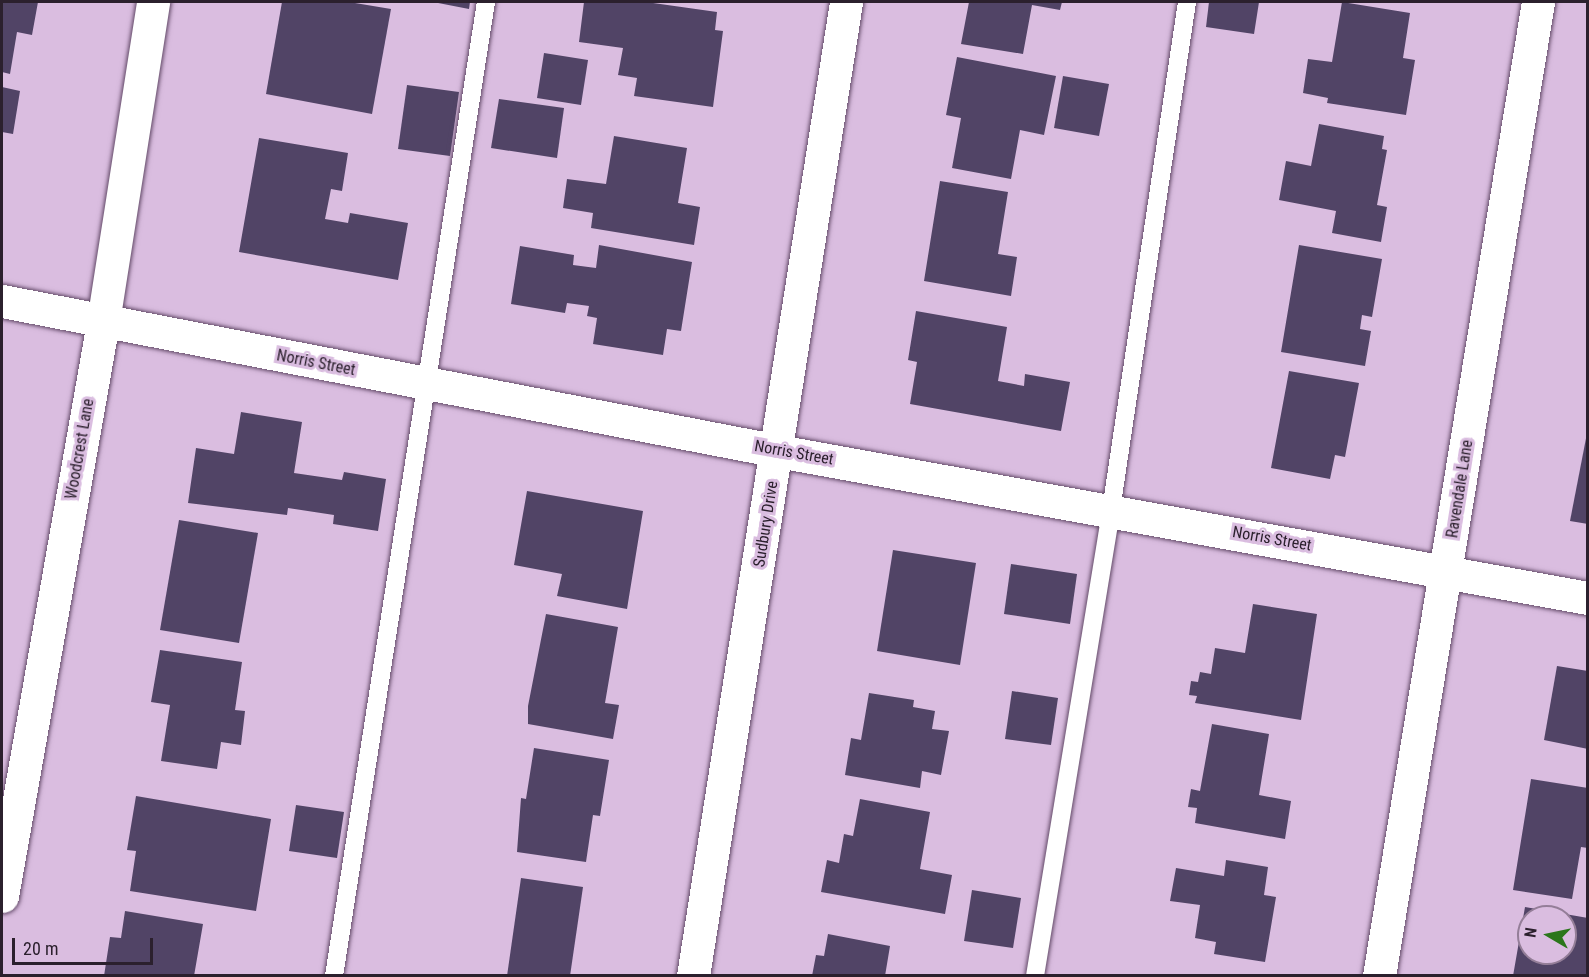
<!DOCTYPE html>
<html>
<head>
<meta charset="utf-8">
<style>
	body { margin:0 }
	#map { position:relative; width:1589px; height:977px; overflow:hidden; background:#dabde0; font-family:"Roboto Condensed",sans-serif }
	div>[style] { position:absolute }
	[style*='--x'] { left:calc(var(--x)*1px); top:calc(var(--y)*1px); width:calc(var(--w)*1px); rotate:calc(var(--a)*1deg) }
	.building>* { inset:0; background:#514466 }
	.roads { filter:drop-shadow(0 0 2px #634a68) drop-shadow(0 0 2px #634a68) }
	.lane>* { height:18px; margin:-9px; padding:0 9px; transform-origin:9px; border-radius:9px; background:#fff }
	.street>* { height:33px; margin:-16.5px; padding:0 16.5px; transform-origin:16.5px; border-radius:16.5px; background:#fff }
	span { translate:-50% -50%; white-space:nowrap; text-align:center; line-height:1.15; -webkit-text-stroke:6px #dabde0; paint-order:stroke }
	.street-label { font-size:16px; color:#2b202d }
	.frame { position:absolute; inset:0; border:3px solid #2b202d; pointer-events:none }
	.north { position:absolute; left:1517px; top:905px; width:60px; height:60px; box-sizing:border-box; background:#dabde0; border:2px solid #947e98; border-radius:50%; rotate:279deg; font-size:16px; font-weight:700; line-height:24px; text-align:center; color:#2b202d }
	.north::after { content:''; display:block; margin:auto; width:21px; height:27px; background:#2b761b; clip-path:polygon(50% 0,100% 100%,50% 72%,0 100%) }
	.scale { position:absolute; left:12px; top:938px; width:141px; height:27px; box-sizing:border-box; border:3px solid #2b202d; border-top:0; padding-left:8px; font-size:18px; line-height:21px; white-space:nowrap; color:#2b202d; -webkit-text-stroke:4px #dabde0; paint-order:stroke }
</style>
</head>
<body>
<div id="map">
	<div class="building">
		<div style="clip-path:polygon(2px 2px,38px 2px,32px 35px,17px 32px,10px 74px,2px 72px)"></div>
		<div style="clip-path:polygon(282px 2px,349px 2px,391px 9px,372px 114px,266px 94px)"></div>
		<div style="clip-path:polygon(433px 2px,470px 2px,469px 9px)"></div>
		<div style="clip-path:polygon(584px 2px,646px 2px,717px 12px,715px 30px,723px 31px,713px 107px,634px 96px,637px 78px,618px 75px,623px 48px,579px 42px)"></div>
		<div style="clip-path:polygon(969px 2px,1062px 2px,1060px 10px,1032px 5px,1023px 54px,961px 44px)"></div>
		<div style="clip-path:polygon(1209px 2px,1259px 2px,1254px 34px,1206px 27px)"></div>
		<div style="clip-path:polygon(1342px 2px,1410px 13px,1403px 58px,1415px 60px,1406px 115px,1327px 103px,1328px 98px,1303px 93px,1308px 59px,1332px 62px)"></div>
		<div style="clip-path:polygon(544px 53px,588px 60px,581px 105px,537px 98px)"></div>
		<div style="clip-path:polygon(957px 57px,1056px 76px,1044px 135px,1020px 130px,1011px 179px,952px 168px,961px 118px,946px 115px)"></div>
		<div style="clip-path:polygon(1063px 76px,1109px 84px,1099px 136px,1054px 128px)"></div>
		<div style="clip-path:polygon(407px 85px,459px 92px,450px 156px,398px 149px)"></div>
		<div style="clip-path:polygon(2px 87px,20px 91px,13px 134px,2px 132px)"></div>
		<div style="clip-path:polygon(499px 99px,564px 108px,557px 158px,491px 148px)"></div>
		<div style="clip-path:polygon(1319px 124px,1384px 136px,1382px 149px,1387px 150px,1377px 205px,1387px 207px,1381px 242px,1332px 233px,1336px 211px,1279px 200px,1286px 161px,1311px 166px)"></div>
		<div style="clip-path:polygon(614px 136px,687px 148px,678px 203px,700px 207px,694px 245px,591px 228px,593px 213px,563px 208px,567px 179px,606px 184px)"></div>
		<div style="clip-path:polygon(259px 138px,348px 153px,342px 191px,331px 189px,325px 219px,348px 223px,350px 213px,408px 223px,398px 280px,239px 252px)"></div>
		<div style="clip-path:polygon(940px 181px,1008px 192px,998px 254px,1017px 257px,1011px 296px,924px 281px)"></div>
		<div style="clip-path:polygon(599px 245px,692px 262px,681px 331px,667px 329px,663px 355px,593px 344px,597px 318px,587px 316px,589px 306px,567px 303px,565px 313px,511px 304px,520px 246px,574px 255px,573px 265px,596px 268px)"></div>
		<div style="clip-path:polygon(1299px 245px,1382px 259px,1372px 317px,1362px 315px,1360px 329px,1371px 331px,1365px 366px,1281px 352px)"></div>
		<div style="clip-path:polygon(916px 311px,1007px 327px,998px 381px,1024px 386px,1025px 374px,1070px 382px,1061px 431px,910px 404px,917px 362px,908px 360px)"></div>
		<div style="clip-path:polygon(1289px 371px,1359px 383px,1345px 457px,1335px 455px,1330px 479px,1271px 468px)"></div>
		<div style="clip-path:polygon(241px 412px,302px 422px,294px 473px,342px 480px,344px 472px,386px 479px,378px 531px,333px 524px,334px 515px,288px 508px,287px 515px,188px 503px,196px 448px,234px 454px)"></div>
		<div style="clip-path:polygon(1588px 428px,1588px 524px,1570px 521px)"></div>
		<div style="clip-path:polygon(527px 491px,643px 511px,627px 609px,557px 596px,562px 574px,514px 565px)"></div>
		<div style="clip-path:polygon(179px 520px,258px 533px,239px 643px,160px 630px)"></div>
		<div style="clip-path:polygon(893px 550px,976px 563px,960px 665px,877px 651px)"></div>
		<div style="clip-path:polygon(1011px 564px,1077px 574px,1070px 624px,1004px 614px)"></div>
		<div style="clip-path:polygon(1253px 604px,1317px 614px,1301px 720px,1195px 703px,1197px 696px,1189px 695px,1191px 681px,1198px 682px,1200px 672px,1211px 674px,1215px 648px,1245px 653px)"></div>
		<div style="clip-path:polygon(546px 614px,618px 627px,605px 703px,619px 705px,613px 739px,528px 724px,528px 706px)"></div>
		<div style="clip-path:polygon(160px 650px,242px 662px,235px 710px,245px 711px,241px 745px,221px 742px,217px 769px,161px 761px,170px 705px,151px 702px)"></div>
		<div style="clip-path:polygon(1557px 666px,1588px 671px,1588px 749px,1544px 740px)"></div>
		<div style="clip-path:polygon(1012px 691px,1058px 698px,1051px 745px,1005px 739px)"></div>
		<div style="clip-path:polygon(869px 693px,914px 700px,913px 707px,935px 711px,932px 729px,949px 731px,941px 775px,922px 771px,920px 788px,845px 775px,851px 738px,861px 740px)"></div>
		<div style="clip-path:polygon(1212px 724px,1269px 734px,1259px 795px,1291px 801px,1285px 839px,1195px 823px,1197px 808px,1188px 807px,1191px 789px,1200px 791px)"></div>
		<div style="clip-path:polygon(534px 748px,609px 760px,600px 816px,593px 815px,586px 862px,517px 852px,521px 798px,526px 799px)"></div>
		<div style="clip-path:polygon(1531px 779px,1588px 788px,1588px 848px,1581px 847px,1572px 899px,1513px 890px)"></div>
		<div style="clip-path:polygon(136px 796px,271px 819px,256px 911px,130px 891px,136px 851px,127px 850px)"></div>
		<div style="clip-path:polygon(860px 799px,930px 812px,920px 869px,952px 875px,945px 914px,821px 892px,827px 860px,839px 863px,844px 834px,853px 836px)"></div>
		<div style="clip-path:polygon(296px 805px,344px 812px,337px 858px,289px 851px)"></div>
		<div style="clip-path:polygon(1226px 860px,1268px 867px,1264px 895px,1276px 897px,1265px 962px,1214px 954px,1216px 942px,1195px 938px,1200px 905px,1170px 901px,1176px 868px,1224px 876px)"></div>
		<div style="clip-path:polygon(521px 878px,583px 887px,570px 976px,507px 976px)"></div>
		<div style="clip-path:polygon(972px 890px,1021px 898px,1013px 948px,964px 941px)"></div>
		<div style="clip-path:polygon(evenodd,1525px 907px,1588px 918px,1588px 976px,1513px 976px,1525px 907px,1529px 917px,1565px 917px,1565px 953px,1529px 953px,1529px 917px)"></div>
		<div style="clip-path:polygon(125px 911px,203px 924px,194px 976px,104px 976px,110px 937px,121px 938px)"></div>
		<div style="clip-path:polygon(828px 934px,890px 946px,885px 976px,812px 976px,816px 955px,824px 956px)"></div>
	</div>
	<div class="roads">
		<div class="lane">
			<div style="--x:334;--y:976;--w:986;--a:-81.13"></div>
			<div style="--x:1035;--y:976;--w:472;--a:-80.7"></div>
			<div style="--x:1111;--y:510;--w:514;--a:-81.49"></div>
		</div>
		<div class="street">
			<div style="--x:2;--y:301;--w:790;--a:10.94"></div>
			<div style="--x:778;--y:451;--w:823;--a:10.29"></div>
			<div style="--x:2;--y:896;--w:583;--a:-80.02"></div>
			<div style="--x:103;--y:322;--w:324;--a:-81.1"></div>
			<div style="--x:693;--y:976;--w:986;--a:-81.07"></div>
			<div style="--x:1379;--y:976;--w:987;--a:-80.73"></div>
		</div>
	</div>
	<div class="street-label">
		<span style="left:316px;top:363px;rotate:11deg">Norris Street</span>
		<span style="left:80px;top:449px;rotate:-80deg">Woodcrest Lane</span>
		<span style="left:794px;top:453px;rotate:10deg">Norris Street</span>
		<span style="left:1460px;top:489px;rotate:-81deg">Ravendale Lane</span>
		<span style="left:766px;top:524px;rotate:-81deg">Sudbury Drive</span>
		<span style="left:1272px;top:539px;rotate:10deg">Norris Street</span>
	</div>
	<div class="frame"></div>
	<div class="north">N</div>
	<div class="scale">20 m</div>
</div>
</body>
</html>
